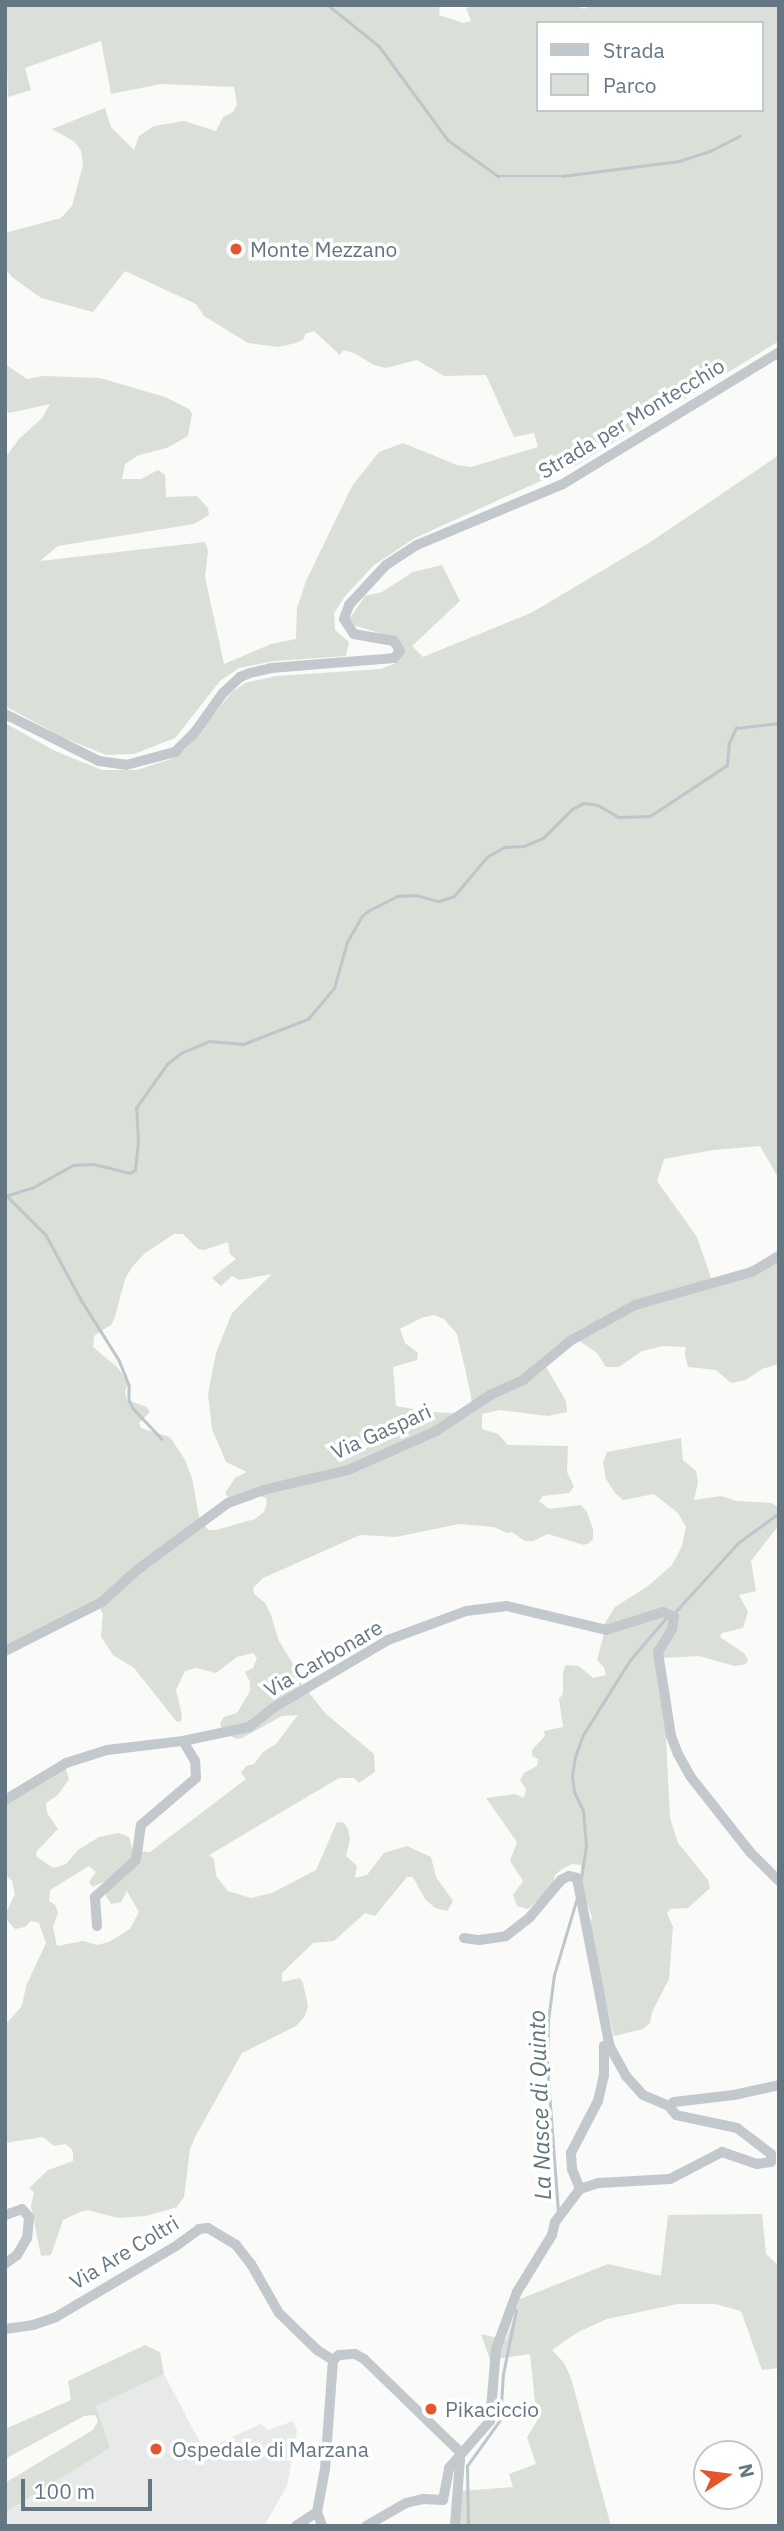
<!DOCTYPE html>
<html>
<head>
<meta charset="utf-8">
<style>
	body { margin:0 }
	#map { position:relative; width:784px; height:2531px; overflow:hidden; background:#fafaf8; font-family:"IBM Plex Sans",sans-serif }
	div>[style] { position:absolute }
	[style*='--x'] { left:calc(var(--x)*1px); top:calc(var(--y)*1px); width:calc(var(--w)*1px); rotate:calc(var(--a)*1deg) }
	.built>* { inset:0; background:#e8e9e9 }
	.green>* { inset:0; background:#dadfd7 }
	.stream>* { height:2.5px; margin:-1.25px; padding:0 1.25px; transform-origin:1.25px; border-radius:1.25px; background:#bbc7cb }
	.minor>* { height:10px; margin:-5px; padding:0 5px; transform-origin:5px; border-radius:5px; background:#c3c8cc }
	.dots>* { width:19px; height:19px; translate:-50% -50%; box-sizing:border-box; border:4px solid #fff; border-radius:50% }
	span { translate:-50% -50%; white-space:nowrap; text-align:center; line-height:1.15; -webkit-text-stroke:7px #fff; paint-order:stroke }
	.poi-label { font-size:21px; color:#657683 }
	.left { translate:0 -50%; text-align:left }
	.street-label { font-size:21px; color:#657683 }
	.water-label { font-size:23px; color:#60757c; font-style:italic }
	.frame { position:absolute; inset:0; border:7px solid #657683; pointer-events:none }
	.legend { position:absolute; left:536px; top:21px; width:228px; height:91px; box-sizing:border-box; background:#fff; border:2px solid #c1c8cd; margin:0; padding:9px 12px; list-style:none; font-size:21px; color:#657683 }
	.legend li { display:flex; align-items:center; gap:14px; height:35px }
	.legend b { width:35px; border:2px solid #c1c8cd }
	.north { position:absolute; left:693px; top:2440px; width:70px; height:70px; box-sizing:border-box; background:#fff; border:2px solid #c1c8cd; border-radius:50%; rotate:77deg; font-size:19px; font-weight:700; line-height:28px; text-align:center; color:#657683 }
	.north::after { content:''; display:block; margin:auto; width:24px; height:32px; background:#e4572e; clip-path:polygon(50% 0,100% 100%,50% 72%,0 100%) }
	.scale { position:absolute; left:21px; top:2479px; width:131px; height:32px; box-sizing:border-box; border:4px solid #657683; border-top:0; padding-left:9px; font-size:21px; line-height:24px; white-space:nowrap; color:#657683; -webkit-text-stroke:5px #fff; paint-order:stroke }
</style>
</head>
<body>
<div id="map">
	<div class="built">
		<div style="clip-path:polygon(164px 2374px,204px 2450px,261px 2424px,268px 2430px,293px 2421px,297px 2431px,287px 2486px,264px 2526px,5px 2526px,5px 2511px,110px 2448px,96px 2406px)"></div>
	</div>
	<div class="green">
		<div style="clip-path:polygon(evenodd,5px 5px,440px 5px,439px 15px,463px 23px,471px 21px,466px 8px,475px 5px,575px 5px,584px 9px,591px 5px,779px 5px,779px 341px,578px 464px,415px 538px,374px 565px,346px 595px,334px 613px,335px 630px,349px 642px,346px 656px,275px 661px,239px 668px,220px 681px,175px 738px,134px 754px,106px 755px,62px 737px,5px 706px,5px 458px,19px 439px,42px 418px,50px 404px,9px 413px,5px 408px,5px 364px,27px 379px,43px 376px,100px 378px,165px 397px,189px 409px,192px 414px,188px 436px,167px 448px,139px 455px,125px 464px,122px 479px,141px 479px,158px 470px,165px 475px,166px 497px,197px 496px,208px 508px,209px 515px,194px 524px,58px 546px,40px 561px,205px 542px,208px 551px,205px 577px,224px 664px,271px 644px,296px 639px,297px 608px,306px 581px,352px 486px,379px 452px,403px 443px,457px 465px,471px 467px,538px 447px,534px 433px,514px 437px,486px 375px,444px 376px,417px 360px,386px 368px,374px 365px,354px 353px,343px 350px,340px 355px,314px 331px,305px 334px,304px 339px,296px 343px,278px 347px,248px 343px,204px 316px,196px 304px,125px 271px,93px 312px,41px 298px,12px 277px,5px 269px,5px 233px,61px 218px,72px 206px,83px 165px,81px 151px,75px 142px,52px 129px,105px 108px,111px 127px,134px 150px,139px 136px,154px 126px,184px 121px,216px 131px,223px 117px,233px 112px,237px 104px,234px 87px,161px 84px,111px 94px,101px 41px,25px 68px,31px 90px,8px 97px,5px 5px,537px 23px,761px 23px,761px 110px,537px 110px,537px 23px)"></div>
		<div style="clip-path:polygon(evenodd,779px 455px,779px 1179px,760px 1146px,713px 1150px,664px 1159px,657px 1181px,697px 1237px,713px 1284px,779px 1254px,779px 1364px,762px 1369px,746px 1380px,731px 1383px,716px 1370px,688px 1367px,685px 1355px,686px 1347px,663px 1346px,642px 1351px,619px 1367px,606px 1367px,597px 1353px,575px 1338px,545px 1365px,566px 1401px,567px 1412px,548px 1416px,500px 1410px,482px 1414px,482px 1429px,498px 1434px,508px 1445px,568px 1446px,567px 1472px,574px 1487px,569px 1493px,543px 1496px,539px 1501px,549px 1509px,581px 1505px,587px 1512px,593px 1529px,593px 1539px,589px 1543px,584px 1545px,548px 1534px,533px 1541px,525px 1541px,512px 1532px,507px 1533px,494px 1527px,459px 1524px,396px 1537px,360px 1535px,263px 1578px,253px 1588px,254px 1594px,265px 1603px,271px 1615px,279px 1641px,296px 1669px,297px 1678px,326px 1714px,374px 1754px,375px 1772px,359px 1783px,354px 1778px,339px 1778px,209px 1855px,214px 1859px,216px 1876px,228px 1891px,251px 1898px,272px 1893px,316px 1870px,337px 1822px,344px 1823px,348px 1829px,350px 1839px,346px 1856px,357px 1866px,355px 1878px,367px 1875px,384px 1853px,407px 1846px,431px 1857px,436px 1877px,453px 1901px,447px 1911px,435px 1908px,425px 1899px,413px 1877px,407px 1877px,375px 1916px,365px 1913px,334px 1941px,313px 1943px,282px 1973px,282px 1982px,300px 1978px,303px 1983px,308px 2006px,305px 2016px,296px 2026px,242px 2053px,195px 2137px,190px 2149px,184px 2197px,177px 2207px,146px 2216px,118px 2218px,88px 2210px,80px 2212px,63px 2220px,51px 2255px,41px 2256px,31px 2206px,34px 2192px,29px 2188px,48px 2170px,73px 2161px,73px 2153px,71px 2148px,65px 2144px,54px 2146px,43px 2137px,5px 2143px,5px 2025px,22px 2006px,26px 1986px,46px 1943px,39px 1923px,31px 1921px,25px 1927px,15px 1929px,7px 1920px,7px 1911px,15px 1894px,12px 1881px,5px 1874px,5px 1795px,65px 1767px,69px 1779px,58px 1795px,46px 1803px,47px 1813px,58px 1829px,36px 1852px,37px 1857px,53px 1868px,66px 1864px,78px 1850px,99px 1837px,119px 1833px,129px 1837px,133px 1851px,150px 1852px,246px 1779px,241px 1773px,246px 1766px,254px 1764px,263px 1752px,276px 1744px,298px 1715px,282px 1716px,242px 1738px,236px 1739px,222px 1731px,220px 1723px,224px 1717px,237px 1713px,250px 1691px,250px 1682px,245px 1672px,253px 1668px,257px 1658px,253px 1653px,237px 1657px,216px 1673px,196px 1668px,185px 1671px,176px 1690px,182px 1715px,181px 1721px,177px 1722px,134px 1668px,113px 1655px,101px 1637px,103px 1613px,95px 1603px,5px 1651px,5px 723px,55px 751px,102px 770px,137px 770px,171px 759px,186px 749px,232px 692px,245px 683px,276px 676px,381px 669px,396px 663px,400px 656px,398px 639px,350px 624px,350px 618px,365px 596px,382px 592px,413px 572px,442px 565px,460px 601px,412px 646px,423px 657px,531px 613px,652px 541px,779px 455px,174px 1234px,183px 1234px,198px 1249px,204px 1250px,228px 1242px,230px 1254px,236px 1259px,212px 1278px,221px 1286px,232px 1276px,239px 1280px,272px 1274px,232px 1313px,216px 1353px,208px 1394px,212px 1429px,226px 1462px,247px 1472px,235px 1478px,225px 1493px,230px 1500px,260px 1496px,266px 1498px,267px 1503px,264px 1512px,255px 1519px,216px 1530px,209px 1530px,200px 1522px,192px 1478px,185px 1460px,170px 1437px,141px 1428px,139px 1423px,150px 1412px,147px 1407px,127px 1400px,125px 1391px,128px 1383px,118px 1368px,93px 1347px,94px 1336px,111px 1325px,115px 1317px,125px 1279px,132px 1267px,145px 1253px,174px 1234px,779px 455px,434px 1315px,444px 1319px,457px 1334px,471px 1395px,472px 1414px,431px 1412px,396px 1406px,393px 1367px,417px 1360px,418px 1353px,405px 1343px,400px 1329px,421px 1318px,434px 1315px,779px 455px,89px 1866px,96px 1872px,89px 1882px,92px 1887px,104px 1882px,109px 1884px,106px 1896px,111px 1904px,121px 1902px,127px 1891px,139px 1912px,130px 1929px,109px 1942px,97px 1945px,83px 1941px,57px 1946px,53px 1927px,58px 1913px,55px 1905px,49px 1901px,50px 1890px,89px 1866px)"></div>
		<div style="clip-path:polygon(681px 1438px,683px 1460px,696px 1471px,698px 1482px,694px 1500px,721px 1496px,737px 1501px,772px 1503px,779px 1508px,779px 1525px,751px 1561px,756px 1591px,739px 1595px,748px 1612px,743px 1628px,722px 1633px,720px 1637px,744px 1653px,748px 1660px,746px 1664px,735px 1666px,699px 1656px,662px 1658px,670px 1818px,678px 1843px,708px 1880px,710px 1888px,688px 1908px,670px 1909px,667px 1913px,673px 1927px,669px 1979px,652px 2012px,650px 2023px,643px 2029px,614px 2036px,589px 1931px,592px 1917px,583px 1892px,581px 1865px,572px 1864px,562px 1869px,555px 1875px,552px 1887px,528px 1909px,517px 1906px,513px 1895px,523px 1881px,510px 1861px,517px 1842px,486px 1798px,515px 1794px,524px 1798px,526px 1789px,520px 1780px,524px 1773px,537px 1766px,538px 1759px,532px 1756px,532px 1750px,545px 1736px,544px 1731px,563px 1727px,559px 1699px,563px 1694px,563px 1672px,566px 1665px,579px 1666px,593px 1678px,606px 1675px,604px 1667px,597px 1660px,604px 1634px,603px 1626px,615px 1607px,648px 1586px,672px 1565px,682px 1546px,686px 1527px,678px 1513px,654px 1494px,623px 1500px,615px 1493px,606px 1479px,603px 1462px,607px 1452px)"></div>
		<div style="clip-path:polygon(762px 2214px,766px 2254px,779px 2266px,779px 2368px,762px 2370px,741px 2311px,715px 2304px,677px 2304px,607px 2319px,578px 2332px,552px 2350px,564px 2363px,571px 2378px,611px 2526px,459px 2526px,460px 2491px,513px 2487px,509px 2474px,536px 2464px,527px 2437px,537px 2421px,530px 2354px,490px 2360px,481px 2334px,506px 2340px,520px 2299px,608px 2264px,661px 2276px,668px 2215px)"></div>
		<div style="clip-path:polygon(145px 2345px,160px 2352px,164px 2374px,96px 2406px,110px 2448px,5px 2512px,5px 2483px,93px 2430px,98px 2421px,95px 2415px,84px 2416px,5px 2459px,5px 2429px,71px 2400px,68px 2381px)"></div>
	</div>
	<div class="stream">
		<div style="--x:328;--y:5;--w:65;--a:38.8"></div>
		<div style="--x:379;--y:46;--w:117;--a:53.7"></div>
		<div style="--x:448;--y:140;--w:62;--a:35.8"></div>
		<div style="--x:498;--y:176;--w:64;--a:0"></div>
		<div style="--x:562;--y:176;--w:118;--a:-7.3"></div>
		<div style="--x:679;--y:161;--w:33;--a:-18"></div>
		<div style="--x:710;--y:151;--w:33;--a:-27"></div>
		<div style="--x:5;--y:1196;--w:28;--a:-17"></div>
		<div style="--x:32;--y:1188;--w:47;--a:-29.3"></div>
		<div style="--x:73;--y:1165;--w:21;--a:-3"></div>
		<div style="--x:94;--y:1164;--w:37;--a:14"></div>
		<div style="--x:130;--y:1173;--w:6;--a:-31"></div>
		<div style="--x:135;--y:1170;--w:29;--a:-84"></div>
		<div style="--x:138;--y:1141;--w:33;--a:-93"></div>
		<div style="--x:136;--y:1108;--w:54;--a:-54.8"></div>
		<div style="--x:167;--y:1064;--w:18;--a:-38"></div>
		<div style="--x:181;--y:1053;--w:30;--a:-23"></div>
		<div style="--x:209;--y:1041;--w:34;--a:5"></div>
		<div style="--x:243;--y:1044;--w:70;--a:-21"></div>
		<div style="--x:308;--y:1019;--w:40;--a:-50"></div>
		<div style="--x:334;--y:988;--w:48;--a:-74.2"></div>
		<div style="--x:347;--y:942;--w:30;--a:-60"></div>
		<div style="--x:362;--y:916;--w:8;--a:-40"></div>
		<div style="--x:368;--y:911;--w:33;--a:-27"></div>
		<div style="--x:397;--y:896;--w:19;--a:-3"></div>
		<div style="--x:416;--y:895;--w:24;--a:15"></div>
		<div style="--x:439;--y:901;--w:16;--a:-18"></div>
		<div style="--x:454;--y:896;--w:51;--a:-49.8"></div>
		<div style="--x:487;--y:857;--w:20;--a:-30"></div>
		<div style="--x:504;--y:847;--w:20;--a:-3"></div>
		<div style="--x:524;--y:846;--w:21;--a:-23"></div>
		<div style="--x:543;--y:838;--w:41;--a:-45"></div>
		<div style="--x:572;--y:809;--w:13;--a:-27"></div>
		<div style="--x:584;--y:803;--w:14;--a:8"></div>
		<div style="--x:598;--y:805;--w:24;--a:30"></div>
		<div style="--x:619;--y:817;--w:31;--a:-2"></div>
		<div style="--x:650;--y:816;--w:92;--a:-33.5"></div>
		<div style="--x:727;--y:765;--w:22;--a:-85"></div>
		<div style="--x:729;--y:743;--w:17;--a:-65"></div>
		<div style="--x:736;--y:728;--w:43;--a:-6.6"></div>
		<div style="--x:7;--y:1196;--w:55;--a:45"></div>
		<div style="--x:46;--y:1235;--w:72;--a:61.6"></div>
		<div style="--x:80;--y:1298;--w:73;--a:57.8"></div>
		<div style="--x:119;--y:1360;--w:27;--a:68"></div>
		<div style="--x:129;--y:1385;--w:15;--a:90"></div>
		<div style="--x:129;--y:1400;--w:9;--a:63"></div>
		<div style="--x:133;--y:1408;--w:42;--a:46.9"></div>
		<div style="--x:676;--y:1611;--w:92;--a:-47.6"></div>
		<div style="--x:738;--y:1543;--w:51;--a:-36.2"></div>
		<div style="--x:581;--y:1878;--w:33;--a:-81"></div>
		<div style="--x:586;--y:1845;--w:34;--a:-95"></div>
		<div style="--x:583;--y:1811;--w:21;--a:-115"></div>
		<div style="--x:574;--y:1792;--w:16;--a:-97"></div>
		<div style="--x:572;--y:1776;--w:19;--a:-81"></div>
		<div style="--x:575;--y:1757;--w:23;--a:-70"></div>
		<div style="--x:583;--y:1735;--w:89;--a:-57.9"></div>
		<div style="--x:630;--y:1660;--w:55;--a:-49.4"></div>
		<div style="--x:558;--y:2212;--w:148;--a:-94.3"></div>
		<div style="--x:547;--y:2064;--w:43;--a:-88.7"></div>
		<div style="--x:548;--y:2021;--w:46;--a:-82.6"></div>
		<div style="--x:554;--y:1975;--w:80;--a:-73.4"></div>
		<div style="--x:468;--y:2526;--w:60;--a:-91"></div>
		<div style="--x:467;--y:2466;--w:57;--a:-54.3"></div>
		<div style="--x:500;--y:2420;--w:46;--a:-86.3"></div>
		<div style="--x:503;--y:2374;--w:65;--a:-78.5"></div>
	</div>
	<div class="minor">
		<div style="--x:5;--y:714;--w:105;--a:26.6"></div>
		<div style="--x:99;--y:761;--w:27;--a:8"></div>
		<div style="--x:126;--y:765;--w:51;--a:-14.9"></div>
		<div style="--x:175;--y:752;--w:28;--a:-45"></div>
		<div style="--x:195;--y:732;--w:48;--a:-54.3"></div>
		<div style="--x:223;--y:693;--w:23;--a:-43"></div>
		<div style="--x:240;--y:677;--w:11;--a:-22"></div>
		<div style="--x:250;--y:673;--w:22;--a:-13"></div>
		<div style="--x:271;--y:668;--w:123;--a:-4.6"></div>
		<div style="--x:394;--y:658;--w:9;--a:-49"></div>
		<div style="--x:400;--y:651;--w:12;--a:-121"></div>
		<div style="--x:394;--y:641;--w:41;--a:-170.1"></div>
		<div style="--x:354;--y:634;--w:18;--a:-124"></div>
		<div style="--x:344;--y:619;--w:15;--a:-70"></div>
		<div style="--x:349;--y:605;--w:54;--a:-47.2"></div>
		<div style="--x:386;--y:565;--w:37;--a:-33"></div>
		<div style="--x:417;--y:545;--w:158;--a:-22.7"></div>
		<div style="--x:563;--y:484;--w:253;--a:-31.4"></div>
		<div style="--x:5;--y:1651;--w:109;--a:-26.8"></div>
		<div style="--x:102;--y:1602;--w:47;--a:-42.4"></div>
		<div style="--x:137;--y:1570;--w:113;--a:-36.4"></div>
		<div style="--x:228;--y:1503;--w:37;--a:-20"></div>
		<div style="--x:263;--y:1490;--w:87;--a:-13.2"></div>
		<div style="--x:348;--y:1470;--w:43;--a:-23.6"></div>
		<div style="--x:387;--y:1453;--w:54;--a:-24.2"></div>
		<div style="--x:436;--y:1431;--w:67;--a:-33.5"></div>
		<div style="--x:492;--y:1394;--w:34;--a:-24"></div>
		<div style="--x:523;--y:1380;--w:61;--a:-39.7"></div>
		<div style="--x:570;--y:1341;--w:74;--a:-29"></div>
		<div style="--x:635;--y:1305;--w:122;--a:-15.8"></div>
		<div style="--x:752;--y:1272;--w:31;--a:-31"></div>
		<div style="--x:5;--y:1800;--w:71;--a:-31.2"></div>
		<div style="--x:66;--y:1763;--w:43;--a:-17.6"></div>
		<div style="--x:107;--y:1750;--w:77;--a:-6.8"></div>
		<div style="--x:183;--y:1741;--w:67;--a:-12"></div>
		<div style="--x:249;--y:1727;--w:31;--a:-38"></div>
		<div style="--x:273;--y:1708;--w:134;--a:-30.6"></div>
		<div style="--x:388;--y:1640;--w:83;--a:-20.4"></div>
		<div style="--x:466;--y:1611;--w:41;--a:-7"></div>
		<div style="--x:507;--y:1606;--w:102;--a:13.6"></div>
		<div style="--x:606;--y:1630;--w:60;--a:-17.5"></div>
		<div style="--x:663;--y:1612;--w:12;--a:24"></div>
		<div style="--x:674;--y:1617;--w:12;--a:99"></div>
		<div style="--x:672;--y:1629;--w:27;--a:121"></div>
		<div style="--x:658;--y:1652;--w:85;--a:81.2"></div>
		<div style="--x:671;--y:1736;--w:19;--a:69"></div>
		<div style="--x:678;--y:1754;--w:25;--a:61"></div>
		<div style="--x:690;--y:1776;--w:97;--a:51.7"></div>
		<div style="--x:750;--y:1852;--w:41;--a:45"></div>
		<div style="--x:97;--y:1926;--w:29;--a:-94"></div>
		<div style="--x:95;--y:1897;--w:55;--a:-42.1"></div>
		<div style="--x:136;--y:1860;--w:35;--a:-82"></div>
		<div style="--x:141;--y:1825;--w:72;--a:-40.5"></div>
		<div style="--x:196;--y:1778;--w:17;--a:-93"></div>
		<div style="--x:195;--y:1761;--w:23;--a:-121"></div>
		<div style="--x:464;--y:1938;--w:15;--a:8"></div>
		<div style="--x:479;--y:1940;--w:27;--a:-8"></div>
		<div style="--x:506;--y:1936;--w:31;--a:-38"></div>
		<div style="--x:530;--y:1917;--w:48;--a:-50"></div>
		<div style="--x:561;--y:1880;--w:9;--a:-27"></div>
		<div style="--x:569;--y:1876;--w:8;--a:14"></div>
		<div style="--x:577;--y:1878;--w:172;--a:79"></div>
		<div style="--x:610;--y:2047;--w:33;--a:61"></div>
		<div style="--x:626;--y:2076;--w:25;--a:48"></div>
		<div style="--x:643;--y:2095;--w:28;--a:23"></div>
		<div style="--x:580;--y:2189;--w:20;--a:-18"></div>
		<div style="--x:599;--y:2183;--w:71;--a:-3.2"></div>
		<div style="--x:670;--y:2179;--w:59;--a:-27.4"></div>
		<div style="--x:722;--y:2152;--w:37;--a:19"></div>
		<div style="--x:757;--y:2164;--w:14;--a:-8"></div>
		<div style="--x:771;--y:2162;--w:8;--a:-90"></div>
		<div style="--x:771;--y:2154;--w:43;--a:-142.6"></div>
		<div style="--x:737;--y:2128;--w:62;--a:-168"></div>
		<div style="--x:676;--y:2115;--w:11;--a:-128"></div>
		<div style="--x:669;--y:2106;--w:6;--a:-39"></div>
		<div style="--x:674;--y:2102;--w:60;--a:-6.7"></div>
		<div style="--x:734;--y:2095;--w:46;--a:-12.5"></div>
		<div style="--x:5;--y:2215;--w:18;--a:-19"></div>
		<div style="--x:22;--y:2209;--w:11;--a:49"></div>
		<div style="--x:29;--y:2217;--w:21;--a:95"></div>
		<div style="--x:27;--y:2238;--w:20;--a:120"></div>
		<div style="--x:17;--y:2255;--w:15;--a:143"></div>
		<div style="--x:5;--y:2329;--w:28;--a:-8"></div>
		<div style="--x:33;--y:2325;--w:24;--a:-19"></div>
		<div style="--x:56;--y:2317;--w:139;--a:-30.6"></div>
		<div style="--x:176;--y:2246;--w:29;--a:-36"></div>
		<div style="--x:199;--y:2229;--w:9;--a:-6"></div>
		<div style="--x:208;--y:2228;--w:33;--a:31"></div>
		<div style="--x:236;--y:2245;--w:24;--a:52"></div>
		<div style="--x:251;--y:2264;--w:56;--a:60.3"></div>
		<div style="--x:279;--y:2313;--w:53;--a:44.2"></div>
		<div style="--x:317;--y:2350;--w:19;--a:32"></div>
		<div style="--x:317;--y:2512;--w:44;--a:-79.5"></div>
		<div style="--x:325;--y:2469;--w:109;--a:-85.8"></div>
		<div style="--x:333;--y:2360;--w:8;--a:-40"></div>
		<div style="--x:339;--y:2355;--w:16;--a:-4"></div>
		<div style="--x:355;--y:2354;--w:10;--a:29"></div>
		<div style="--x:364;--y:2359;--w:135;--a:44.1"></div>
		<div style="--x:317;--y:2512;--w:15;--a:70"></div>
		<div style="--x:296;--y:2526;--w:25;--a:-34"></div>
		<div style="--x:366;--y:2526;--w:46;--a:-29.9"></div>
		<div style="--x:406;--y:2503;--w:17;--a:-13"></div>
		<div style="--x:423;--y:2499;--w:20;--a:3"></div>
		<div style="--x:443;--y:2500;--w:33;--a:-79"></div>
		<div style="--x:449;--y:2468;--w:62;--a:-48.9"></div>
		<div style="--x:490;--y:2421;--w:72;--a:-85.2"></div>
		<div style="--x:496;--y:2349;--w:61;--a:-69.8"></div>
		<div style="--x:517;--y:2292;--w:67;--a:-58.4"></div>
		<div style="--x:552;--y:2235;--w:13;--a:-77"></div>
		<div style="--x:555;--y:2222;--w:41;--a:-52.9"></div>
		<div style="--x:580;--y:2189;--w:22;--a:-112"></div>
		<div style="--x:572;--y:2169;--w:16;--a:-94"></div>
		<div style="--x:571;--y:2153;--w:59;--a:-62.6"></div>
		<div style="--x:598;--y:2101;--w:26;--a:-77"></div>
		<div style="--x:604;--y:2076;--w:30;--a:-90"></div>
		<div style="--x:604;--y:2046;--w:6;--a:9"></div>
		<div style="--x:455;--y:2526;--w:67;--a:-85.7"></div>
	</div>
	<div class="dots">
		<div style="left:236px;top:249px;background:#e4572e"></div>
		<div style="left:431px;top:2409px;background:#e4572e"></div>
		<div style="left:156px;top:2449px;background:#e4572e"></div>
	</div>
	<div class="poi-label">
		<span class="left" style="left:250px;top:249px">Monte Mezzano</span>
		<span class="left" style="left:445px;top:2409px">Pikaciccio</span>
		<span class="left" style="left:172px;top:2449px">Ospedale di Marzana</span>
	</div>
	<div class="street-label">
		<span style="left:631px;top:418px;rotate:-31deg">Strada per Montecchio</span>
		<span style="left:381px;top:1431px;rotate:-24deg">Via Gaspari</span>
		<span style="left:323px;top:1658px;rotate:-30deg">Via Carbonare</span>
		<span style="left:124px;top:2252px;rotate:-31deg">Via Are Coltri</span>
	</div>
	<div class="water-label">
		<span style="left:539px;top:2105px;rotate:-92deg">La Nasce di Quinto</span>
	</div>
	<div class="frame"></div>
	<ul class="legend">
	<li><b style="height:9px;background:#c3c8cc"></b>Strada</li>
	<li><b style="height:19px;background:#dadfd7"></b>Parco</li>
	</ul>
	<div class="north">N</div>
	<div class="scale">100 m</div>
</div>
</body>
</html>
